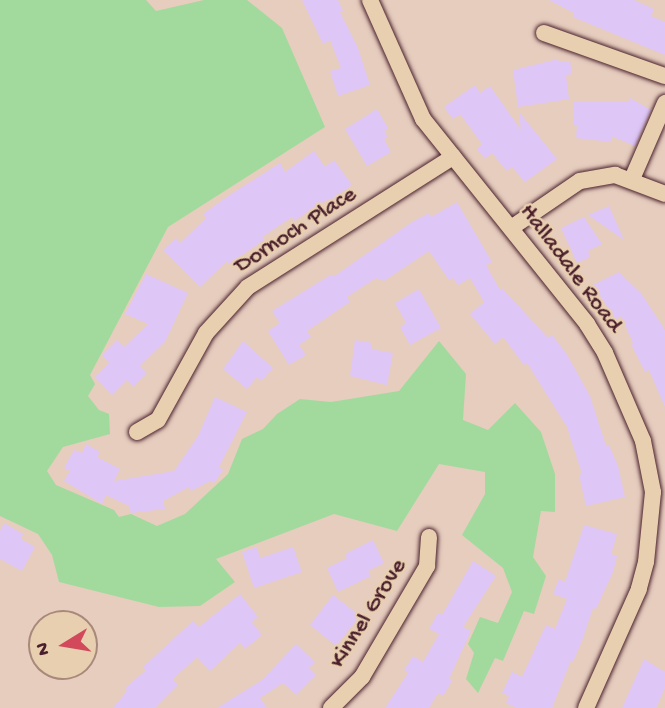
<!DOCTYPE html>
<html>
<head>
<meta charset="utf-8">
<style>
	body { margin:0 }
	#map { position:relative; width:665px; height:708px; overflow:hidden; background:#e6cdbe; font-family:"Gochi Hand",sans-serif }
	div>[style] { position:absolute }
	[style*='--x'] { left:calc(var(--x)*1px); top:calc(var(--y)*1px); width:calc(var(--w)*1px); rotate:calc(var(--a)*1deg) }
	.green>* { inset:0; background:#a2da9e }
	.building>* { inset:0; background:#dec7f7 }
	.roads { filter:drop-shadow(0 0 2px #4a1f2b) drop-shadow(0 0 2px #4a1f2b) }
	.street>* { height:16px; margin:-8px; padding:0 8px; transform-origin:8px; border-radius:8px; background:#e8cfb0 }
	span { translate:-50% -50%; white-space:nowrap; text-align:center; line-height:1.15; -webkit-text-stroke:5px #e8cfb0; paint-order:stroke }
	.street-label { font-size:24px; color:#4a1f2b }
	.north { position:absolute; left:28px; top:610px; width:70px; height:70px; box-sizing:border-box; background:#e8cfb0; border:2px solid #a9897b; border-radius:50%; rotate:259deg; font-size:19px; font-weight:700; line-height:28px; text-align:center; color:#4a1f2b }
	.north::after { content:''; display:block; margin:auto; width:24px; height:32px; background:#d1495b; clip-path:polygon(50% 0,100% 100%,50% 72%,0 100%) }
</style>
</head>
<body>
<div id="map">
	<div class="green">
		<div style="clip-path:polygon(0 0,146px 0,156px 11px,204px 0,247px 0,282px 28px,325px 127px,168px 227px,90px 375px,95px 384px,88px 396px,99px 410px,109px 414px,110px 434px,63px 447px,47px 471px,56px 485px,114px 510px,119px 517px,131px 514px,157px 526px,185px 514px,228px 474px,242px 439px,263px 429px,277px 414px,300px 399px,331px 402px,399px 391px,439px 341px,466px 374px,463px 420px,488px 430px,515px 403px,541px 432px,555px 474px,555px 512px,541px 511px,533px 557px,546px 576px,534px 614px,524px 611px,503px 661px,495px 658px,478px 693px,466px 679px,474px 653px,468px 644px,480px 617px,498px 623px,512px 592px,503px 568px,462px 535px,485px 494px,485px 472px,439px 464px,397px 531px,334px 514px,216px 559px,235px 582px,200px 606px,159px 607px,59px 582px,52px 555px,38px 534px,0 516px)"></div>
	</div>
	<div class="building">
		<div style="clip-path:polygon(302px 0,338px 0,343px 11px,340px 12px,358px 48px,370px 85px,338px 96px,330px 71px,341px 68px,330px 40px,323px 44px)"></div>
		<div style="clip-path:polygon(549px 0,634px 0,654px 9px,651px 16px,665px 22px,665px 55px,573px 17px,574px 13px)"></div>
		<div style="clip-path:polygon(558px 59px,559px 62px,570px 61px,572px 74px,566px 75px,569px 99px,518px 107px,513px 70px)"></div>
		<div style="clip-path:polygon(475px 85px,480px 93px,490px 86px,521px 130px,519px 112px,557px 159px,525px 182px,512px 167px,507px 171px,492px 153px,485px 159px,477px 149px,482px 144px,460px 114px,453px 119px,444px 107px)"></div>
		<div style="clip-path:polygon(630px 98px,651px 110px,635px 146px,611px 136px,611px 142px,576px 138px,577px 126px,573px 126px,574px 102px,628px 102px)"></div>
		<div style="clip-path:polygon(377px 109px,388px 128px,384px 131px,388px 137px,384px 139px,391px 152px,367px 166px,345px 129px)"></div>
		<div style="clip-path:polygon(314px 151px,325px 167px,334px 160px,352px 185px,328px 202px,326px 200px,294px 221px,292px 217px,262px 237px,264px 240px,229px 264px,227px 261px,200px 287px,163px 250px,176px 238px,180px 243px,206px 218px,203px 214px,231px 194px,280px 163px,285px 172px)"></div>
		<div style="clip-path:polygon(457px 202px,492px 262px,486px 265px,500px 290px,502px 288px,548px 338px,552px 335px,566px 353px,590px 396px,606px 446px,609px 445px,618px 466px,625px 497px,586px 506px,579px 475px,582px 474px,567px 427px,527px 363px,524px 365px,503px 337px,495px 344px,470px 314px,484px 302px,470px 278px,458px 285px,453px 278px,449px 280px,429px 251px,384px 281px,376px 278px,347px 297px,350px 302px,307px 331px,311px 337px,299px 345px,306px 355px,289px 365px,268px 331px,280px 323px,272px 311px,332px 274px,333px 277px,412px 222px,429px 213px,431px 217px)"></div>
		<div style="clip-path:polygon(609px 206px,624px 240px,588px 215px)"></div>
		<div style="clip-path:polygon(584px 217px,602px 244px,588px 251px,590px 257px,577px 263px,561px 228px)"></div>
		<div style="clip-path:polygon(619px 272px,641px 293px,665px 330px,665px 407px,649px 370px,645px 372px,631px 344px,633px 343px,621px 316px,616px 320px,593px 285px)"></div>
		<div style="clip-path:polygon(146px 274px,188px 293px,165px 342px,140px 366px,147px 373px,133px 387px,127px 380px,112px 395px,95px 377px,109px 363px,102px 355px,117px 340px,124px 347px,148px 324px,125px 314px)"></div>
		<div style="clip-path:polygon(419px 289px,441px 328px,410px 345px,400px 327px,406px 323px,395px 303px)"></div>
		<div style="clip-path:polygon(355px 340px,372px 343px,371px 349px,393px 353px,387px 385px,350px 376px)"></div>
		<div style="clip-path:polygon(243px 341px,273px 368px,261px 381px,257px 377px,247px 389px,223px 369px)"></div>
		<div style="clip-path:polygon(215px 397px,247px 412px,219px 467px,223px 470px,214px 483px,210px 481px,191px 491px,189px 487px,163px 501px,165px 509px,131px 513px,129px 506px,106px 495px,102px 504px,64px 481px,70px 471px,64px 468px,74px 450px,82px 453px,86px 444px,100px 452px,97px 457px,120px 469px,114px 481px,174px 471px,198px 436px)"></div>
		<div style="clip-path:polygon(4px 523px,23px 534px,21px 539px,35px 547px,22px 571px,0 559px,0 531px)"></div>
		<div style="clip-path:polygon(584px 525px,617px 534px,611px 554px,617px 556px,613px 572px,596px 609px,593px 608px,582px 641px,573px 662px,571px 660px,552px 708px,517px 708px,506px 703px,509px 696px,502px 693px,512px 672px,522px 677px,546px 625px,555px 629px,567px 599px,553px 594px,559px 579px,565px 582px)"></div>
		<div style="clip-path:polygon(373px 540px,384px 563px,368px 571px,371px 576px,338px 592px,327px 568px,347px 558px,345px 554px)"></div>
		<div style="clip-path:polygon(257px 547px,260px 558px,293px 547px,302px 572px,254px 588px,242px 552px)"></div>
		<div style="clip-path:polygon(473px 561px,496px 576px,463px 627px,471px 631px,449px 679px,452px 681px,443px 696px,438px 693px,429px 708px,385px 708px,408px 673px,404px 670px,413px 656px,423px 662px,439px 634px,429px 629px,438px 613px,442px 615px)"></div>
		<div style="clip-path:polygon(240px 594px,258px 617px,252px 622px,262px 635px,245px 649px,240px 643px,210px 671px,197px 657px,173px 679px,178px 685px,155px 708px,113px 708px,127px 691px,125px 688px,146px 670px,143px 667px,193px 621px,199px 627px)"></div>
		<div style="clip-path:polygon(333px 595px,360px 616px,336px 646px,310px 625px)"></div>
		<div style="clip-path:polygon(296px 644px,315px 662px,309px 668px,316px 675px,296px 695px,283px 683px,260px 698px,267px 708px,217px 708px,262px 680px)"></div>
		<div style="clip-path:polygon(644px 659px,665px 672px,665px 688px,656px 708px,622px 708px)"></div>
	</div>
	<div class="roads">
		<div class="street">
			<div style="--x:370;--y:0;--w:130;--a:66"></div>
			<div style="--x:423;--y:119;--w:263;--a:51.3"></div>
			<div style="--x:587;--y:324;--w:34;--a:58"></div>
			<div style="--x:605;--y:353;--w:96;--a:66.6"></div>
			<div style="--x:643;--y:441;--w:52;--a:78.9"></div>
			<div style="--x:653;--y:492;--w:70;--a:95.7"></div>
			<div style="--x:646;--y:562;--w:28;--a:105"></div>
			<div style="--x:639;--y:589;--w:130;--a:114"></div>
			<div style="--x:544;--y:33;--w:128;--a:19.6"></div>
			<div style="--x:632;--y:179;--w:83;--a:-66.5"></div>
			<div style="--x:511;--y:228;--w:83;--a:-34.3"></div>
			<div style="--x:580;--y:181;--w:36;--a:-10"></div>
			<div style="--x:615;--y:175;--w:53;--a:20.8"></div>
			<div style="--x:137;--y:432;--w:24;--a:-30"></div>
			<div style="--x:158;--y:420;--w:99;--a:-61.1"></div>
			<div style="--x:206;--y:333;--w:62;--a:-47.6"></div>
			<div style="--x:248;--y:287;--w:243;--a:-32.4"></div>
			<div style="--x:331;--y:708;--w:44;--a:-45"></div>
			<div style="--x:362;--y:677;--w:129;--a:-59.6"></div>
			<div style="--x:427;--y:566;--w:29;--a:-86"></div>
		</div>
	</div>
	<div class="street-label">
		<span style="left:296px;top:231px;rotate:-33deg">Dornoch Place</span>
		<span style="left:570px;top:269px;rotate:53deg">Halladale Road</span>
		<span style="left:369px;top:614px;rotate:-58deg">Kinnel Grove</span>
	</div>
	<div class="north">N</div>
</div>
</body>
</html>
